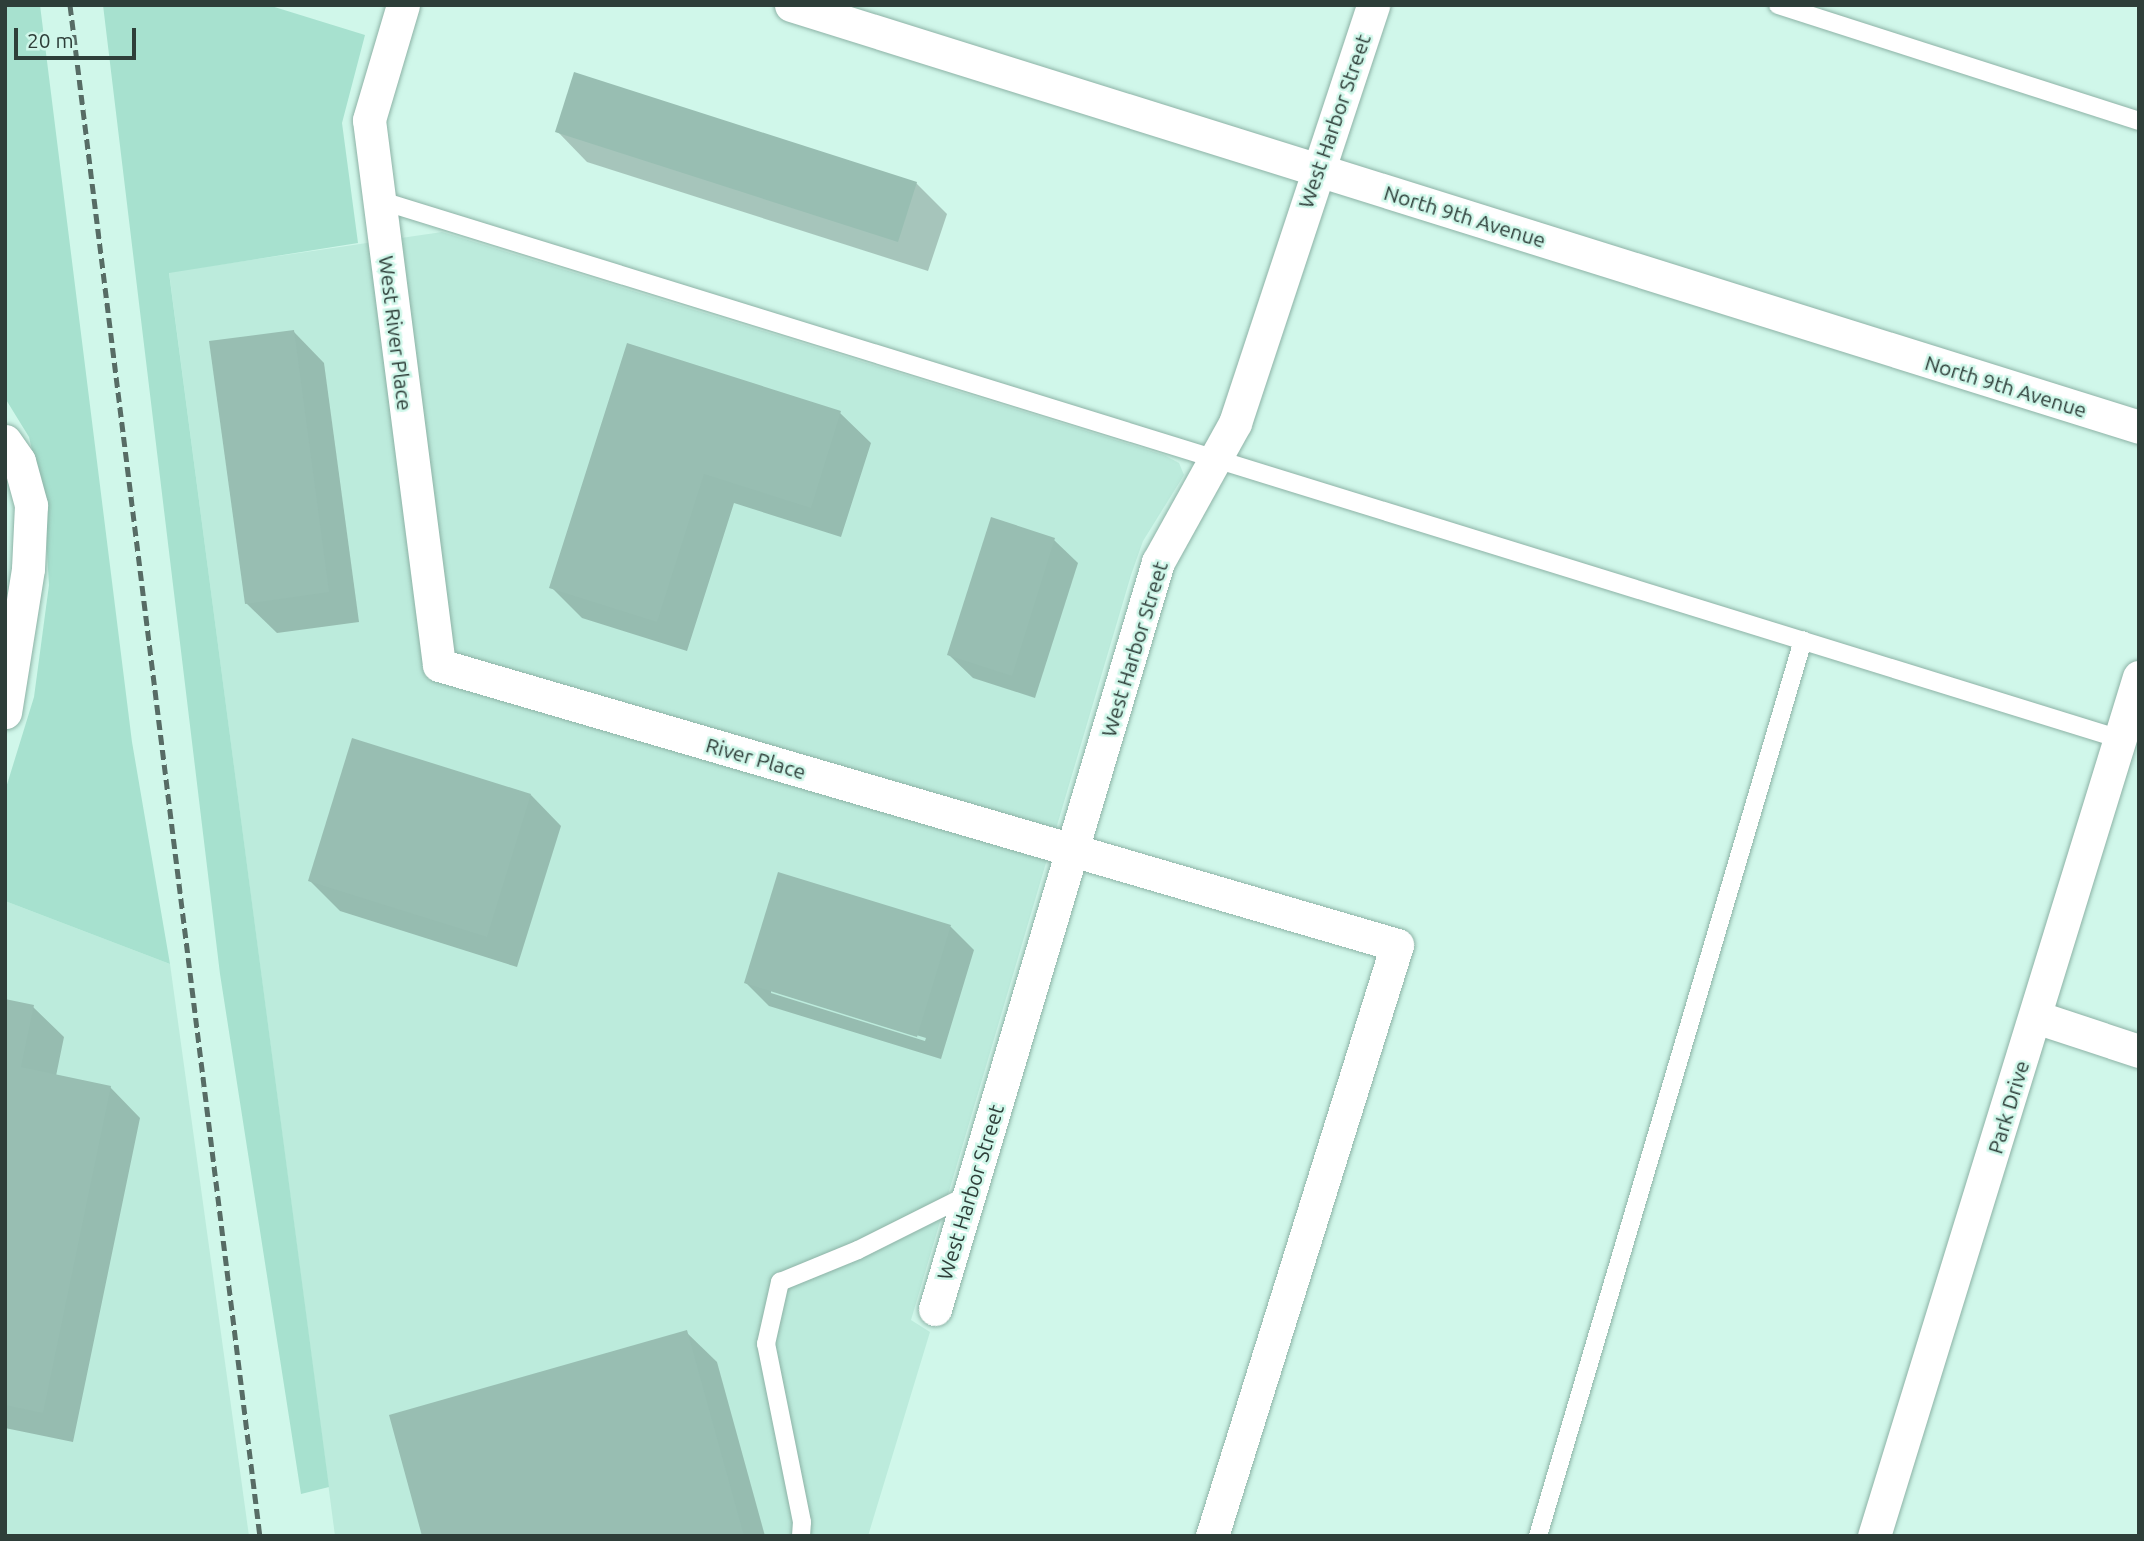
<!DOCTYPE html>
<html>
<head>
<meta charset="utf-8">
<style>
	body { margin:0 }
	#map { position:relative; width:2144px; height:1541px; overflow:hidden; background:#d0f7ea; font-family:Ubuntu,sans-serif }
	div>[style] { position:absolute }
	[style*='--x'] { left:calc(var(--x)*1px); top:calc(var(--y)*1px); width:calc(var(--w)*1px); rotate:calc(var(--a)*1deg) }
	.built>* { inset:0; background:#bcebdc }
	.green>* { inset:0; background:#a7e1cf }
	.shadow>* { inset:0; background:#0003 }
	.building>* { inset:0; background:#98beb2 }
	.roads { filter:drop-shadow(0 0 2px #8db2a6) drop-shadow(0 0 2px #8db2a6) }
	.service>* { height:18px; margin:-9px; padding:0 9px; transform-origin:9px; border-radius:9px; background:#fff }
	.minor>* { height:33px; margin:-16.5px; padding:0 16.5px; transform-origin:16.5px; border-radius:16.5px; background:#fff }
	.rail>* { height:5px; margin-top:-2.5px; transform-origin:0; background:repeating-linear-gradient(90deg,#576c65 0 10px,transparent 0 15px) }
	span { translate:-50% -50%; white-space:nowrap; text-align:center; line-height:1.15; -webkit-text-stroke:5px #d0f7ea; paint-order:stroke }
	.street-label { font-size:21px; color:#2e3e39 }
	.frame { position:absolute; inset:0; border:7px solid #2e3e39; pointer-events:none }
	.scale { position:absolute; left:14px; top:28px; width:122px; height:32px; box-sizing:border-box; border:4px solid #2e3e39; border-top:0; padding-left:9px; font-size:21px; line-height:24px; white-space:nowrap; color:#2e3e39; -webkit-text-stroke:5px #d0f7ea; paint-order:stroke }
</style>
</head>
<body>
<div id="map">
	<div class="built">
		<div style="clip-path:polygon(442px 232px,1164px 455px,1179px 463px,1184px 475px,1143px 541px,1131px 575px,911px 1320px,930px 1332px,868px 1536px,335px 1536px,169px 272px)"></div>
		<div style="clip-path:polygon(5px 901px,170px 964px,249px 1536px,5px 1536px)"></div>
	</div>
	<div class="green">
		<div style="clip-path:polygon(5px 5px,40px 5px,132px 742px,170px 964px,5px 901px,5px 791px,34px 697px,49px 585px,44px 501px,29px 437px,5px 398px)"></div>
		<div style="clip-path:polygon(103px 5px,268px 5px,365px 35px,342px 123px,358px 243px,169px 273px,329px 1487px,301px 1494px,220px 974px)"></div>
	</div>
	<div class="shadow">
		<div style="clip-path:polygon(557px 131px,916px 183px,947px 214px,928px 271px,587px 162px)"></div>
		<div style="clip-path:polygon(294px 332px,324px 363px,359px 622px,277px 633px,246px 603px)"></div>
		<div style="clip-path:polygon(628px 346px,840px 413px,871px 443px,841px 537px,734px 503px,687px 651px,582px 618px,551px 587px)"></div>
		<div style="clip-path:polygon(1054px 540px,1078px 563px,1035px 698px,973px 678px,949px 655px)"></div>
		<div style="clip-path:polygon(531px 795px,561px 826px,517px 967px,340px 911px,310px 881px)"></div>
		<div style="clip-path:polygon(evenodd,780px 874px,951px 927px,974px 950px,941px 1059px,769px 1006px,746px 983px,780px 874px,771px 990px,926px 1038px,925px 1041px,771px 993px,771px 990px)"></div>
		<div style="clip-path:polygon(5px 1001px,33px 1007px,64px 1037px,56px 1076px,110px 1087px,140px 1118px,73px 1442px,5px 1428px)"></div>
		<div style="clip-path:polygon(686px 1332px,717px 1362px,765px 1536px,424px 1536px)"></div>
	</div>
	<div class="building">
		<div style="clip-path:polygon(574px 72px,917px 182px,898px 242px,555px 132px)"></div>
		<div style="clip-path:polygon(294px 330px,329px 592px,245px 604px,209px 341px)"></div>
		<div style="clip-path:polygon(627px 343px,841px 411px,811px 508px,704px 474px,657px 622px,549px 588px)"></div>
		<div style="clip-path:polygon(991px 517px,1055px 538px,1012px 676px,947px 655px)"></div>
		<div style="clip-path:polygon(352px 738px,531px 794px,487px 937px,308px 881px)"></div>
		<div style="clip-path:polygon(778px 872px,951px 925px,917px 1037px,744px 983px)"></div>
		<div style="clip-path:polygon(5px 999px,34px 1005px,21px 1067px,111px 1086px,43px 1413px,5px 1405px)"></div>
		<div style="clip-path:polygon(687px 1330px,744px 1536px,422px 1536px,389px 1415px)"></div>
	</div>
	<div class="roads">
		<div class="service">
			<div style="--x:1778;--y:5;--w:379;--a:17.8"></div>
			<div style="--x:379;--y:200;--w:1823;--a:17.2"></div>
			<div style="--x:801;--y:1536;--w:14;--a:-86"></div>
			<div style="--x:802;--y:1522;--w:182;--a:-101.4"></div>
			<div style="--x:766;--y:1344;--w:64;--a:-77.3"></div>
			<div style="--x:780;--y:1282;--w:84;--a:-22.3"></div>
			<div style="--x:858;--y:1250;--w:125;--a:-26.6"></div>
			<div style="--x:1538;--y:1536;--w:934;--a:-73.52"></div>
		</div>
		<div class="minor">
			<div style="--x:403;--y:5;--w:120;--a:106.5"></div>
			<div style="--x:369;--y:120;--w:549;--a:82.68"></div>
			<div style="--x:439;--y:665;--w:998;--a:16.29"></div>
			<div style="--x:1397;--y:945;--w:619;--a:107.38"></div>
			<div style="--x:791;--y:5;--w:1413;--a:17.38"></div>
			<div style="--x:5;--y:441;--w:24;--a:55"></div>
			<div style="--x:19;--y:461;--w:46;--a:74.7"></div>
			<div style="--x:31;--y:505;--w:64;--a:92.7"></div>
			<div style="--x:28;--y:569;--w:145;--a:99.1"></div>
			<div style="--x:2036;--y:1017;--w:108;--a:18.3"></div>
			<div style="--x:935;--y:1309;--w:780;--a:-73.38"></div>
			<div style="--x:1158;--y:562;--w:159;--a:-61"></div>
			<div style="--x:1235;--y:423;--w:440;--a:-71.7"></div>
			<div style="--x:1874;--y:1536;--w:899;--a:-72.86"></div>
		</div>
	</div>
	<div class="rail">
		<div style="--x:70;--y:5;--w:1543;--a:82.93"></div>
	</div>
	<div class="street-label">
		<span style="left:1334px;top:121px;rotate:-71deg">West Harbor Street</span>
		<span style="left:1465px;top:216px;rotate:17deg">North 9th Avenue</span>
		<span style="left:396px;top:333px;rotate:83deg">West River Place</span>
		<span style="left:2006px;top:386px;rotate:17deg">North 9th Avenue</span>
		<span style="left:1134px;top:649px;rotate:-73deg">West Harbor Street</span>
		<span style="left:756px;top:758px;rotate:16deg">River Place</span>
		<span style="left:2008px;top:1107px;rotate:-73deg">Park Drive</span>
		<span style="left:970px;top:1192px;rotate:-73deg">West Harbor Street</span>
	</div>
	<div class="frame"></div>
	<div class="scale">20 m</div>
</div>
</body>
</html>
